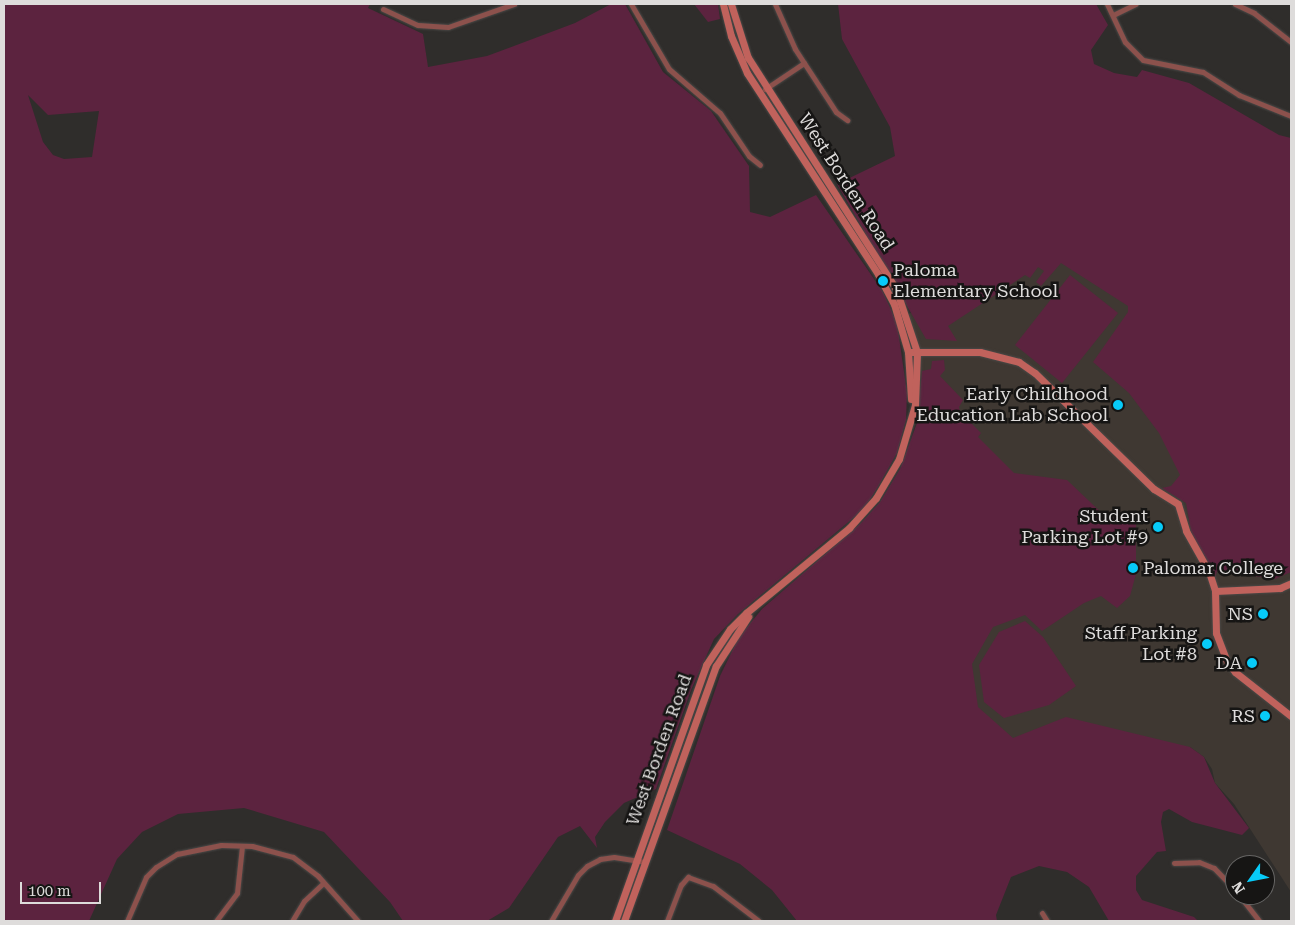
<!DOCTYPE html>
<html>
<head>
<meta charset="utf-8">
<style>
	body { margin:0 }
	#map { position:relative; width:1295px; height:925px; overflow:hidden; background:#2f2d2b; font-family:"Roboto Serif",serif }
	div>[style] { position:absolute }
	[style*='--x'] { left:calc(var(--x)*1px); top:calc(var(--y)*1px); width:calc(var(--w)*1px); rotate:calc(var(--a)*1deg) }
	.built>* { inset:0; background:#3f3832 }
	.green>* { inset:0; background:#5c233f }
	.roads { filter:drop-shadow(0 0 1px #4b4947) drop-shadow(0 0 1px #4b4947) }
	.street>* { height:5px; margin:-2.5px; padding:0 2.5px; transform-origin:2.5px; border-radius:2.5px; background:#8c514c }
	.secondary>* { height:7px; margin:-3.5px; padding:0 3.5px; transform-origin:3.5px; border-radius:3.5px; background:#c0625c }
	.dots>* { width:14px; height:14px; translate:-50% -50%; box-sizing:border-box; border:2px solid #161514; border-radius:50% }
	span { translate:-50% -50%; white-space:nowrap; text-align:center; line-height:1.15; -webkit-text-stroke:5px #161514; paint-order:stroke }
	.street-label { font-size:18px; color:#dedcdb }
	.poi-label { font-size:18px; color:#dedcdb }
	.left { translate:0 -50%; text-align:left }
	.right { translate:-100% -50%; text-align:right }
	.frame { position:absolute; inset:0; border:5px solid #dedcdb; pointer-events:none }
	.north { position:absolute; left:1225px; top:855px; width:50px; height:50px; box-sizing:border-box; background:#161514; border:1px solid #666564; border-radius:50%; rotate:237deg; font-size:14px; font-weight:700; line-height:20px; text-align:center; color:#dedcdb }
	.north::after { content:''; display:block; margin:auto; width:18px; height:22px; background:#07cbf9; clip-path:polygon(50% 0,100% 100%,50% 72%,0 100%) }
	.scale { position:absolute; left:20px; top:882px; width:81px; height:22px; box-sizing:border-box; border:2px solid #dedcdb; border-top:0; padding-left:6px; font-size:15px; line-height:18px; white-space:nowrap; color:#dedcdb; -webkit-text-stroke:4px #161514; paint-order:stroke }
</style>
</head>
<body>
<div id="map">
	<div class="built">
		<div style="clip-path:polygon(1125px 183px,1291px 240px,1291px 892px,1234px 804px,1215px 783px,1212px 769px,1204px 757px,1190px 747px,912px 917px,798px 729px,1010px 545px,914px 387px,911px 346px,904px 317px)"></div>
	</div>
	<div class="green">
		<div style="clip-path:polygon(evenodd,4px 4px,370px 4px,368px 8px,423px 34px,428px 67px,487px 56px,575px 23px,611px 4px,625px 4px,663px 72px,711px 111px,749px 166px,750px 212px,770px 217px,816px 195px,883px 292px,897px 323px,907px 393px,906px 420px,897px 453px,879px 485px,864px 509px,738px 614px,714px 639px,691px 690px,656px 789px,624px 803px,605px 822px,595px 837px,597px 848px,580px 826px,558px 837px,509px 908px,487px 921px,403px 921px,390px 902px,324px 832px,244px 808px,178px 814px,142px 832px,117px 859px,89px 921px,4px 921px,4px 4px,28px 95px,48px 115px,99px 111px,92px 157px,64px 159px,53px 155px,43px 142px,28px 95px)"></div>
		<div style="clip-path:polygon(694px 4px,718px 4px,720px 19px,708px 22px)"></div>
		<div style="clip-path:polygon(838px 4px,1096px 4px,1108px 25px,1091px 50px,1094px 64px,1114px 73px,1137px 77px,1142px 70px,1189px 83px,1279px 135px,1291px 138px,1291px 572px,1275px 579px,1217px 571px,1215px 578px,1192px 536px,1186px 503px,1162px 488px,1171px 486px,1180px 475px,1159px 433px,1129px 393px,1093px 362px,1128px 312px,1128px 306px,1061px 263px,1041px 286px,1036px 282px,1044px 271px,1038px 267px,1030px 278px,1025px 275px,948px 326px,957px 341px,926px 339px,837px 184px,895px 156px,890px 127px,842px 39px)"></div>
		<div style="clip-path:polygon(1070px 275px,1118px 313px,1062px 383px,1015px 345px)"></div>
		<div style="clip-path:polygon(944px 360px,945px 370px,940px 376px,963px 400px,959px 407px,960px 412px,981px 433px,978px 437px,1014px 473px,1067px 480px,1108px 519px,1112px 517px,1119px 522px,1136px 522px,1136px 574px,1130px 596px,1117px 608px,1101px 596px,1084px 603px,1042px 631px,1025px 615px,993px 627px,972px 664px,978px 707px,1013px 738px,1066px 717px,1190px 747px,1204px 757px,1215px 783px,1249px 828px,1242px 835px,1192px 822px,1169px 809px,1163px 812px,1161px 822px,1166px 851px,1157px 852px,1136px 876px,1136px 890px,1142px 900px,1194px 917px,1198px 921px,1109px 921px,1089px 887px,1067px 872px,1039px 866px,1011px 877px,996px 915px,997px 921px,797px 921px,772px 890px,740px 864px,667px 830px,720px 676px,739px 637px,762px 609px,861px 523px,880px 502px,900px 469px,917px 423px,922px 371px,931px 369px,932px 361px)"></div>
		<div style="clip-path:polygon(1025px 621px,1043px 637px,1076px 686px,1049px 705px,1004px 718px,984px 702px,979px 665px,999px 632px)"></div>
	</div>
	<div class="roads">
		<div class="street">
			<div style="--x:631;--y:4;--w:75;--a:59.7"></div>
			<div style="--x:669;--y:69;--w:67;--a:40.8"></div>
			<div style="--x:720;--y:113;--w:52;--a:56"></div>
			<div style="--x:749;--y:156;--w:14;--a:39"></div>
			<div style="--x:775;--y:4;--w:49;--a:66"></div>
			<div style="--x:795;--y:49;--w:75;--a:56.9"></div>
			<div style="--x:836;--y:112;--w:14;--a:36"></div>
			<div style="--x:1107;--y:4;--w:42;--a:64.7"></div>
			<div style="--x:1125;--y:42;--w:25;--a:45"></div>
			<div style="--x:1143;--y:60;--w:61;--a:11.3"></div>
			<div style="--x:1203;--y:72;--w:43;--a:32.6"></div>
			<div style="--x:1239;--y:95;--w:56;--a:22"></div>
			<div style="--x:1235;--y:4;--w:21;--a:25"></div>
			<div style="--x:1254;--y:13;--w:47;--a:38.1"></div>
			<div style="--x:383;--y:9;--w:38;--a:25"></div>
			<div style="--x:418;--y:25;--w:30;--a:4"></div>
			<div style="--x:448;--y:27;--w:70;--a:-19.2"></div>
			<div style="--x:1113;--y:15;--w:25;--a:-26"></div>
			<div style="--x:765;--y:89;--w:47;--a:-33.7"></div>
			<div style="--x:1174;--y:863;--w:25;--a:-2"></div>
			<div style="--x:1199;--y:862;--w:16;--a:22"></div>
			<div style="--x:1214;--y:868;--w:30;--a:46"></div>
			<div style="--x:1239;--y:895;--w:33;--a:52"></div>
			<div style="--x:1042;--y:913;--w:9;--a:58"></div>
			<div style="--x:127;--y:921;--w:48;--a:-66.6"></div>
			<div style="--x:146;--y:877;--w:14;--a:-45"></div>
			<div style="--x:156;--y:867;--w:25;--a:-32"></div>
			<div style="--x:177;--y:854;--w:45;--a:-11.6"></div>
			<div style="--x:221;--y:845;--w:31;--a:2"></div>
			<div style="--x:252;--y:846;--w:42;--a:15"></div>
			<div style="--x:293;--y:857;--w:31;--a:37"></div>
			<div style="--x:318;--y:876;--w:60;--a:48.4"></div>
			<div style="--x:216;--y:921;--w:35;--a:-53"></div>
			<div style="--x:237;--y:893;--w:47;--a:-83.9"></div>
			<div style="--x:292;--y:921;--w:23;--a:-59"></div>
			<div style="--x:304;--y:901;--w:26;--a:-43"></div>
			<div style="--x:551;--y:921;--w:53;--a:-59.6"></div>
			<div style="--x:578;--y:875;--w:13;--a:-45"></div>
			<div style="--x:587;--y:866;--w:15;--a:-28"></div>
			<div style="--x:600;--y:859;--w:14;--a:-8"></div>
			<div style="--x:614;--y:857;--w:31;--a:9"></div>
			<div style="--x:667;--y:921;--w:39;--a:-69"></div>
			<div style="--x:681;--y:885;--w:11;--a:-49"></div>
			<div style="--x:688;--y:877;--w:27;--a:20"></div>
			<div style="--x:713;--y:886;--w:58;--a:37.3"></div>
		</div>
		<div class="secondary">
			<div style="--x:723;--y:4;--w:33;--a:76"></div>
			<div style="--x:731;--y:36;--w:40;--a:66.6"></div>
			<div style="--x:747;--y:73;--w:240;--a:56.9"></div>
			<div style="--x:878;--y:274;--w:34;--a:62"></div>
			<div style="--x:894;--y:304;--w:50;--a:73.7"></div>
			<div style="--x:908;--y:352;--w:47;--a:86.3"></div>
			<div style="--x:908;--y:352;--w:72;--a:0"></div>
			<div style="--x:980;--y:352;--w:40;--a:14.4"></div>
			<div style="--x:1019;--y:362;--w:19;--a:35"></div>
			<div style="--x:1035;--y:373;--w:166;--a:44.3"></div>
			<div style="--x:1154;--y:489;--w:28;--a:32"></div>
			<div style="--x:1178;--y:504;--w:28;--a:73"></div>
			<div style="--x:1186;--y:531;--w:47;--a:60.7"></div>
			<div style="--x:1209;--y:572;--w:20;--a:72"></div>
			<div style="--x:1215;--y:591;--w:42;--a:88.6"></div>
			<div style="--x:1216;--y:633;--w:31;--a:69"></div>
			<div style="--x:1227;--y:662;--w:13;--a:51"></div>
			<div style="--x:1235;--y:672;--w:71;--a:38.2"></div>
			<div style="--x:1215;--y:591;--w:65;--a:-2.6"></div>
			<div style="--x:1280;--y:588;--w:12;--a:-24"></div>
			<div style="--x:615;--y:921;--w:272;--a:-70.4"></div>
			<div style="--x:706;--y:665;--w:43;--a:-56.3"></div>
			<div style="--x:730;--y:629;--w:23;--a:-45"></div>
			<div style="--x:746;--y:613;--w:134;--a:-39.5"></div>
			<div style="--x:849;--y:528;--w:40;--a:-48"></div>
			<div style="--x:876;--y:498;--w:45;--a:-59.5"></div>
			<div style="--x:899;--y:459;--w:56;--a:-73.5"></div>
			<div style="--x:915;--y:405;--w:53;--a:-87.8"></div>
			<div style="--x:917;--y:352;--w:66;--a:-108.4"></div>
			<div style="--x:896;--y:289;--w:274;--a:-122.6"></div>
			<div style="--x:748;--y:58;--w:57;--a:-107.5"></div>
			<div style="--x:624;--y:921;--w:271;--a:-70.2"></div>
			<div style="--x:716;--y:666;--w:59;--a:-56.9"></div>
		</div>
	</div>
	<div class="dots">
		<div style="left:883px;top:281px;background:#07cbf9"></div>
		<div style="left:1118px;top:405px;background:#07cbf9"></div>
		<div style="left:1158px;top:527px;background:#07cbf9"></div>
		<div style="left:1133px;top:568px;background:#07cbf9"></div>
		<div style="left:1263px;top:614px;background:#07cbf9"></div>
		<div style="left:1207px;top:644px;background:#07cbf9"></div>
		<div style="left:1252px;top:663px;background:#07cbf9"></div>
		<div style="left:1265px;top:716px;background:#07cbf9"></div>
	</div>
	<div class="street-label">
		<span style="left:846px;top:182px;rotate:57deg">West Borden Road</span>
		<span style="left:659px;top:750px;rotate:-70deg">West Borden Road</span>
	</div>
	<div class="poi-label">
		<span class="left" style="left:893px;top:281px">Paloma<br>Elementary School</span>
		<span class="right" style="left:1108px;top:405px">Early Childhood<br>Education Lab School</span>
		<span class="right" style="left:1148px;top:527px">Student<br>Parking Lot #9</span>
		<span class="left" style="left:1143px;top:568px">Palomar College</span>
		<span class="right" style="left:1253px;top:614px">NS</span>
		<span class="right" style="left:1197px;top:644px">Staff Parking<br>Lot #8</span>
		<span class="right" style="left:1242px;top:663px">DA</span>
		<span class="right" style="left:1255px;top:716px">RS</span>
	</div>
	<div class="frame"></div>
	<div class="north">N</div>
	<div class="scale">100 m</div>
</div>
</body>
</html>
